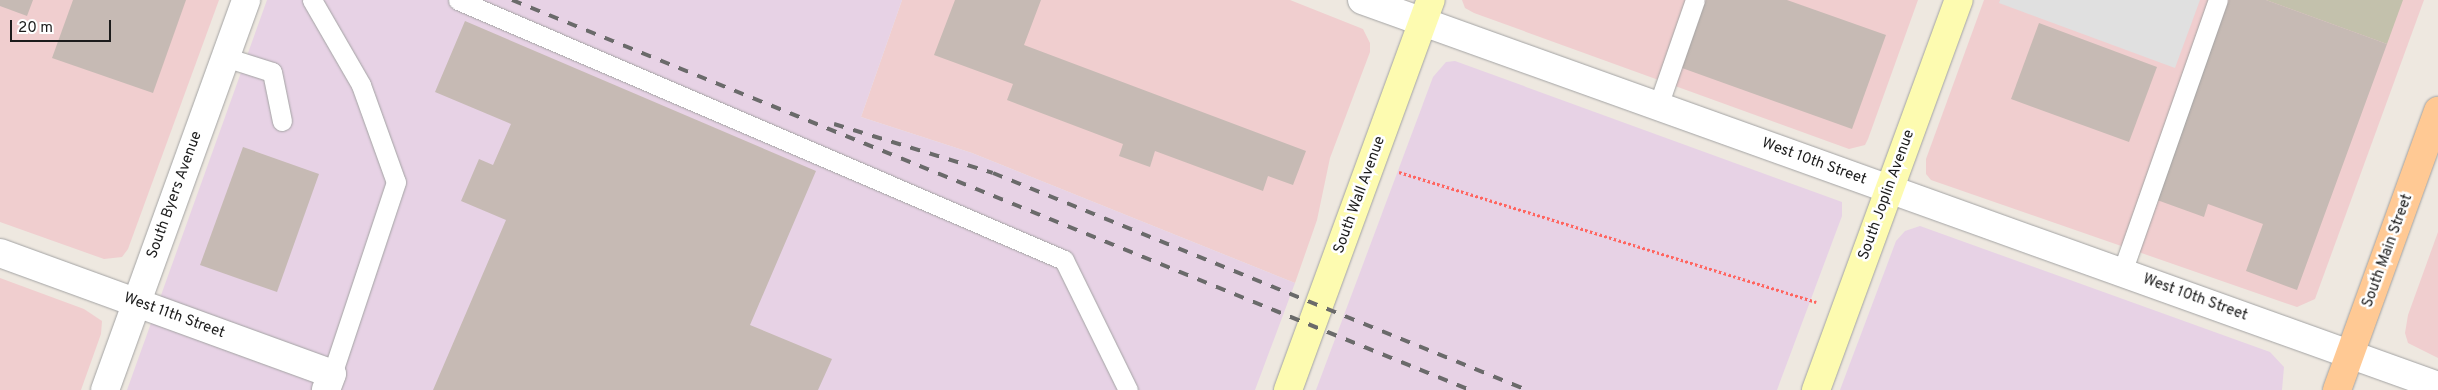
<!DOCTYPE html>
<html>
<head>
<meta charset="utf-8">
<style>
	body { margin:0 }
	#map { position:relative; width:2438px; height:390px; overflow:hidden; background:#eee8e0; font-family:Overpass,sans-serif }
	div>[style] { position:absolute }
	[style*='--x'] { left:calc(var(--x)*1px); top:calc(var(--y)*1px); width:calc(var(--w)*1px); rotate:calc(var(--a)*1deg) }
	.commercial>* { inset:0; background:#f0cecf }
	.industrial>* { inset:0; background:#e7d2e5 }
	.construction>* { inset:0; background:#c3c1ac }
	.parking>* { inset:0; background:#e0e0e0 }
	.building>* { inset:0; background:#c6bab4 }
	.path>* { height:3px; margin-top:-1.5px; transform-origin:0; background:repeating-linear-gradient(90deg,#ff6560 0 2.5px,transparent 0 5px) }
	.roads { filter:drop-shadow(0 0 1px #a3a3a3) drop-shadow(0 0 1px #a3a3a3) }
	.lane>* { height:19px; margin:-9.5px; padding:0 9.5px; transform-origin:9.5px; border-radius:9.5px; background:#fff }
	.street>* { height:28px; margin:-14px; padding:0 14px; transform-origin:14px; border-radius:14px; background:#fff }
	.secondary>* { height:28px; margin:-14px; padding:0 14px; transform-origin:14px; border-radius:14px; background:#fdfbb0 }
	.primary>* { height:28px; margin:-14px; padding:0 14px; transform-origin:14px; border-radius:14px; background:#ffc994 }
	.rail>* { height:4px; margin-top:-2px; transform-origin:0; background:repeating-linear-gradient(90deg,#6a6a6a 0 10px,transparent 0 20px) }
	span { translate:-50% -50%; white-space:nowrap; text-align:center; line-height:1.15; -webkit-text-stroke:5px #fff; paint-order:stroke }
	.street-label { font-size:15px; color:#1c1c1c }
	.scale { position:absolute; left:10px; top:20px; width:101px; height:22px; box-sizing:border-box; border:2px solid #1c1c1c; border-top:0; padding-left:6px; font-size:15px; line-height:18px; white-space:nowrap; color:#1c1c1c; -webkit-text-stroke:4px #fff; paint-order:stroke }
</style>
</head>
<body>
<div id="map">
	<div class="commercial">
		<div style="clip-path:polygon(0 0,219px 0,128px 249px,122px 257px,104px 259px,0 222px)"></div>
		<div style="clip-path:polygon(902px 0,1290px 0,1363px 29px,1370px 43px,1370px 52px,1330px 158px,1317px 220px,1295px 283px,972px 153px,861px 117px)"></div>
		<div style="clip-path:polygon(1462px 0,1918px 0,1868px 139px,1865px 145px,1849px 149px,1474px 13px,1465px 8px)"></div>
		<div style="clip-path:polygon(1984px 0,2424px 0,2315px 299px,2297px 307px,1931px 180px,1926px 174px,1926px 159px)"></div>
		<div style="clip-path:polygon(2438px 232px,2438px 358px,2408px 343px,2405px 333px,2408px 315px)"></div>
		<div style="clip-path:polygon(0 278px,84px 309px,102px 321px,101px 334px,81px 390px,0 390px)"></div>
	</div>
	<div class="industrial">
		<div style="clip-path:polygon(267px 0,902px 0,861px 117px,972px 153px,1295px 283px,1255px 390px,127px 390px)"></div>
		<div style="clip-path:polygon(1455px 61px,1842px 202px,1842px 216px,1777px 390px,1316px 390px,1433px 77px,1446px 62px)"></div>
		<div style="clip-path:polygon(1920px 226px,2270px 352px,2284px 367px,2282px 390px,1840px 390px,1896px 241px,1905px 231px)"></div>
	</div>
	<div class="construction">
		<div style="clip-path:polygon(2266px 0,2403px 0,2387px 44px)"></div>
	</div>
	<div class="parking">
		<div style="clip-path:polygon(2000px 0,2200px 0,2175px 68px,1999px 3px)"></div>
	</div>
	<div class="building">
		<div style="clip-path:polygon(0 0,33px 0,27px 16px,0 6px)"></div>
		<div style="clip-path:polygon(73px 0,186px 0,153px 93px,52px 58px)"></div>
		<div style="clip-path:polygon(955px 0,1041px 0,1024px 45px,1306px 151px,1293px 185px,1268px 176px,1263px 191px,1155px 151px,1150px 167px,1119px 156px,1123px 144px,1007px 100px,1013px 84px,934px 55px)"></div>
		<div style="clip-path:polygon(1706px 0,1787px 0,1886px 35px,1852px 129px,1682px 68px)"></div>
		<div style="clip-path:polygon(2229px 0,2266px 0,2387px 44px,2297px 290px,2246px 271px,2263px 224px,2208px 204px,2204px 217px,2157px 200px)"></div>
		<div style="clip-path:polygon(465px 21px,816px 171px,750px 325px,832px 359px,818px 390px,433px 390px,506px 220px,461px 201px,479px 159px,493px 165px,511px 124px,435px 92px)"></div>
		<div style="clip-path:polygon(2039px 23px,2157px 67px,2129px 142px,2011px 99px)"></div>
		<div style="clip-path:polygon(243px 147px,319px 174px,277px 292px,200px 265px)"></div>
	</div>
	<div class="path">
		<div style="--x:1399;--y:172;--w:437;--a:17.3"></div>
	</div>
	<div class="roads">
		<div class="lane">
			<div style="--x:312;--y:0;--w:98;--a:60"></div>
			<div style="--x:361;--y:85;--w:103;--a:70.2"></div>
			<div style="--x:396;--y:182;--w:202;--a:108.4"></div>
			<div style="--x:458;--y:0;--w:659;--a:23.22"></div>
			<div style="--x:1064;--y:260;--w:145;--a:63.8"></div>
			<div style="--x:225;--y:57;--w:49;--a:17.7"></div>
			<div style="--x:272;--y:72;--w:50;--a:78.5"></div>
			<div style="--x:1658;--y:106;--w:112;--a:-70.8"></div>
			<div style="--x:2122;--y:272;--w:288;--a:-70.6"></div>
		</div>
		<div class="street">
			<div style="--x:1362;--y:0;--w:1143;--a:19.73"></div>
			<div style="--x:0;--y:253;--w:353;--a:20"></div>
			<div style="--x:332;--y:374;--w:17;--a:111"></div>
			<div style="--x:105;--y:390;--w:415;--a:-70.1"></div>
		</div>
		<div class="secondary">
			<div style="--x:1288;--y:390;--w:415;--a:-69.9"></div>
			<div style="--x:1816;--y:390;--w:415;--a:-69.9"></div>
		</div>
		<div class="primary">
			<div style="--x:2337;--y:390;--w:297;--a:-70.1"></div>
		</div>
	</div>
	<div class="rail">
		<div style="--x:512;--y:0;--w:1034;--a:22.15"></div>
		<div style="--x:834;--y:124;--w:166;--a:17.1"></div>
		<div style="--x:993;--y:173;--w:576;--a:22.12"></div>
	</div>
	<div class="street-label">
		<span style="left:1814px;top:162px;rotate:20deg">West 10th Street</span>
		<span style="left:175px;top:195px;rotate:-70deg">South Byers Avenue</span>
		<span style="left:1360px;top:195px;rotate:-70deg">South Wall Avenue</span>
		<span style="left:1887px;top:195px;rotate:-70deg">South Joplin Avenue</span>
		<span style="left:2388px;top:251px;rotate:-70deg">South Main Street</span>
		<span style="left:2195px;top:298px;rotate:20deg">West 10th Street</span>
		<span style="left:174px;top:316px;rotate:20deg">West 11th Street</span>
	</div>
	<div class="scale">20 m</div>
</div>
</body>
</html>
